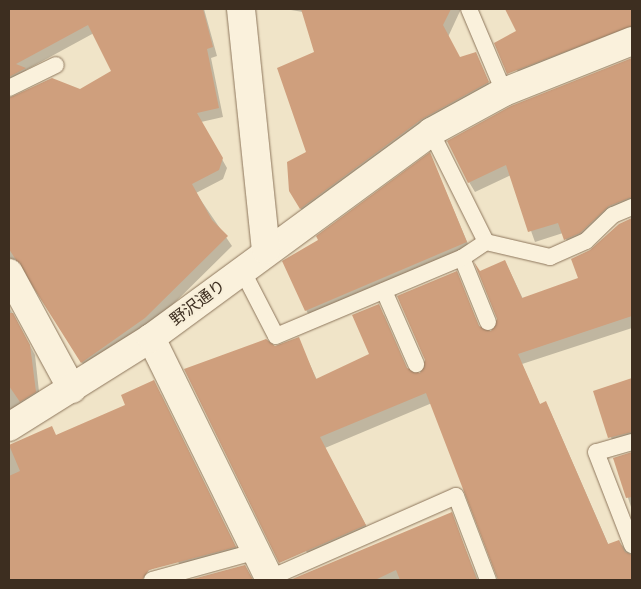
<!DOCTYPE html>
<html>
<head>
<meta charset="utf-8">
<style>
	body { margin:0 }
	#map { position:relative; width:641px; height:589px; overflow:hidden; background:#f0e4c8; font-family:Spectral,"Noto Sans JP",serif }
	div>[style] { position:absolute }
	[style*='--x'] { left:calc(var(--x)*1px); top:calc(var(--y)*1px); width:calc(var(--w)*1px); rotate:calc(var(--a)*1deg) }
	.shadow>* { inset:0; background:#0003 }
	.building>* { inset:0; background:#cf9f7d }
	.roads { filter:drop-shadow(0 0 1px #8d765c) drop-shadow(0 0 1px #8d765c) }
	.service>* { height:16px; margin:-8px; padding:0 8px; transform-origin:8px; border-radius:8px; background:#faf1dc }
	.minor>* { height:28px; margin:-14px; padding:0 14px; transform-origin:14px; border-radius:14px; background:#faf1dc }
	.tertiary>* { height:28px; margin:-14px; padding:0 14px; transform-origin:14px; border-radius:14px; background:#faf1dc }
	span { translate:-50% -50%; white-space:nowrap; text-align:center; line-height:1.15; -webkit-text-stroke:4px #f7eed8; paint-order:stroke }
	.street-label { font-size:16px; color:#3d2e20 }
	.frame { position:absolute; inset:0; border:10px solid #3d2e20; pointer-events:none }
</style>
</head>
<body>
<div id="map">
	<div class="shadow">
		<div style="clip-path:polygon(9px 9px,204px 9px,217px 56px,211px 58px,223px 117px,201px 122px,227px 168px,223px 179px,196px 193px,232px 246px,150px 327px,87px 371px,29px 274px,9px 268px,9px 97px,80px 90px,113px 72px,94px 33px,26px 70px,30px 78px,9px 89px)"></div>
		<div style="clip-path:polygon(285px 9px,461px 9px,448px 37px,460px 59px,479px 65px,494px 93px,307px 219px,290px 190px,307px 152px,316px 52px,303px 12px)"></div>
		<div style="clip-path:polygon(508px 9px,632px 9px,632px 36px,522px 80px,517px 70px,518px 32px)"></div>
		<div style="clip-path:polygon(632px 59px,632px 208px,571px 249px,563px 233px,535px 242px,511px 175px,475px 192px,469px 182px,528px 101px)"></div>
		<div style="clip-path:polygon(430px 154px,471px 251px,311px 319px,306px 310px,320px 240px)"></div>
		<div style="clip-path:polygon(632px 218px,632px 328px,522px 364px,540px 405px,546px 403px,551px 413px,609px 546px,619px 542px,632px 556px,632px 580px,498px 580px,432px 403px,325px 448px,371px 535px,312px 561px,306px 551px,275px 347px,298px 339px,317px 380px,371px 355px,384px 315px,408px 370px,420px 375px,456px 273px,480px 328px,492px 333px,499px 319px,505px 261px,523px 299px,580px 279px,593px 249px)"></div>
		<div style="clip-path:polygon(9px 307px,35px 355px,40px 401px,9px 421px)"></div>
		<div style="clip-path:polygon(632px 379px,632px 444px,615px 448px,594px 392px)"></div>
		<div style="clip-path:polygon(161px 394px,242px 559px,182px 569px,176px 558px,128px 580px,9px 580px,9px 447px,51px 428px,56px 436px)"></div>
		<div style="clip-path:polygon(632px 453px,632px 510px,615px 458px)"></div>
		<div style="clip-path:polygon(451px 514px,478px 580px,311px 580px,310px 573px)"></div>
		<div style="clip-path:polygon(245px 566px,253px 580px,194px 580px)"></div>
	</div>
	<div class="building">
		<div style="clip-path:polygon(9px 9px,203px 9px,213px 47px,207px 49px,219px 108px,197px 113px,223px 158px,219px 170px,192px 184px,212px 220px,228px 236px,145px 318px,81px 363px,9px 249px,9px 98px,52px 78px,80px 89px,111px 71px,88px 25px,16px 64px,26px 68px,9px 77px)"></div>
		<div style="clip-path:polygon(301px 9px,451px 9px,443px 25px,460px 57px,476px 52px,489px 82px,422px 119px,300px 209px,289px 191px,287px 162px,306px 152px,277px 68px,314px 52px)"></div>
		<div style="clip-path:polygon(505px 9px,632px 9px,632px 26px,507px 74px,494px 43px,516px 31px)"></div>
		<div style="clip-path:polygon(632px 58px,632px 197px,609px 206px,580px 233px,564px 240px,558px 223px,528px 232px,506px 165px,468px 183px,447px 141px,511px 106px)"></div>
		<div style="clip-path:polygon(430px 152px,467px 242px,305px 311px,282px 261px,318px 240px,316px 236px)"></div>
		<div style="clip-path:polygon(632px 218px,632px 316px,518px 354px,540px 404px,546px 401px,608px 544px,619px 540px,625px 552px,632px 555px,632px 580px,498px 580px,426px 393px,320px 437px,366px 525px,279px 563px,184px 369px,266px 339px,275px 346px,299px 337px,316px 379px,369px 354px,352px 315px,379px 304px,407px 368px,420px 373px,425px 360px,397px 296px,457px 271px,479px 326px,491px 331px,497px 319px,474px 262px,480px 271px,505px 260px,522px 298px,578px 278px,571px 259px,590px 250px,619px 224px)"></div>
		<div style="clip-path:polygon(9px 313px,13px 313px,30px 345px,36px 392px,20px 402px,9px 386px)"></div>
		<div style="clip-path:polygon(632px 378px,632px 432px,608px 438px,593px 391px)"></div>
		<div style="clip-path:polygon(154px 380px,236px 547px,149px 570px,142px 580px,9px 580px,9px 476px,20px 471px,9px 445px,52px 426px,56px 435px,125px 405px,121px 395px)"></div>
		<div style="clip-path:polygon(632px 452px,632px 497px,626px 498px,613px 458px)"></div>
		<div style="clip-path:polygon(452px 512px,477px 580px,400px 580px,396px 570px,375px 580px,290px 580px)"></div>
		<div style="clip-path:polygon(245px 565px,253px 580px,189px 580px)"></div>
	</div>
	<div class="roads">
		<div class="service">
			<div style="--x:469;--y:9;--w:90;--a:67.1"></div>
			<div style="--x:9;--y:88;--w:52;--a:-26.1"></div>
			<div style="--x:431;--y:132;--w:123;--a:63.4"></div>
			<div style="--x:462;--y:258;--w:69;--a:67.9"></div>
			<div style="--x:242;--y:270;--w:74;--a:62.7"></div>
			<div style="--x:276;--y:336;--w:202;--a:-22.8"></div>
			<div style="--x:462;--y:258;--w:29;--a:-34"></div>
			<div style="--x:486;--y:242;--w:66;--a:13.2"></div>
			<div style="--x:550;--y:257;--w:39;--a:-24"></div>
			<div style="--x:586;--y:241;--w:37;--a:-44"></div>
			<div style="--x:613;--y:215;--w:21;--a:-23"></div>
			<div style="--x:384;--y:291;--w:80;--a:66.3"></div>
			<div style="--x:632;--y:442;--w:37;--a:164"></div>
			<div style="--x:596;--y:452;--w:100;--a:68.8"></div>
			<div style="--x:270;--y:578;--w:203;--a:-23.8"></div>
			<div style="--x:456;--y:496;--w:90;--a:69.1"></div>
			<div style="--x:152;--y:580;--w:106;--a:-15.4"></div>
		</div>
		<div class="minor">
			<div style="--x:9;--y:273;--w:132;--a:61.5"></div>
			<div style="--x:151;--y:338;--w:270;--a:63.8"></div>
			<div style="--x:9;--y:427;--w:168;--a:-32.1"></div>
			<div style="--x:151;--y:338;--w:348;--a:-36.3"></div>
			<div style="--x:431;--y:132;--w:83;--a:-28.7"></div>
			<div style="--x:504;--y:92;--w:138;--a:-21.7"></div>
		</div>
		<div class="tertiary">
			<div style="--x:241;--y:9;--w:242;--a:84.1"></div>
		</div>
	</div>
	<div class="street-label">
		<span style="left:198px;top:303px;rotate:-37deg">野沢通り</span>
	</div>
	<div class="frame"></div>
</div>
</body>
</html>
